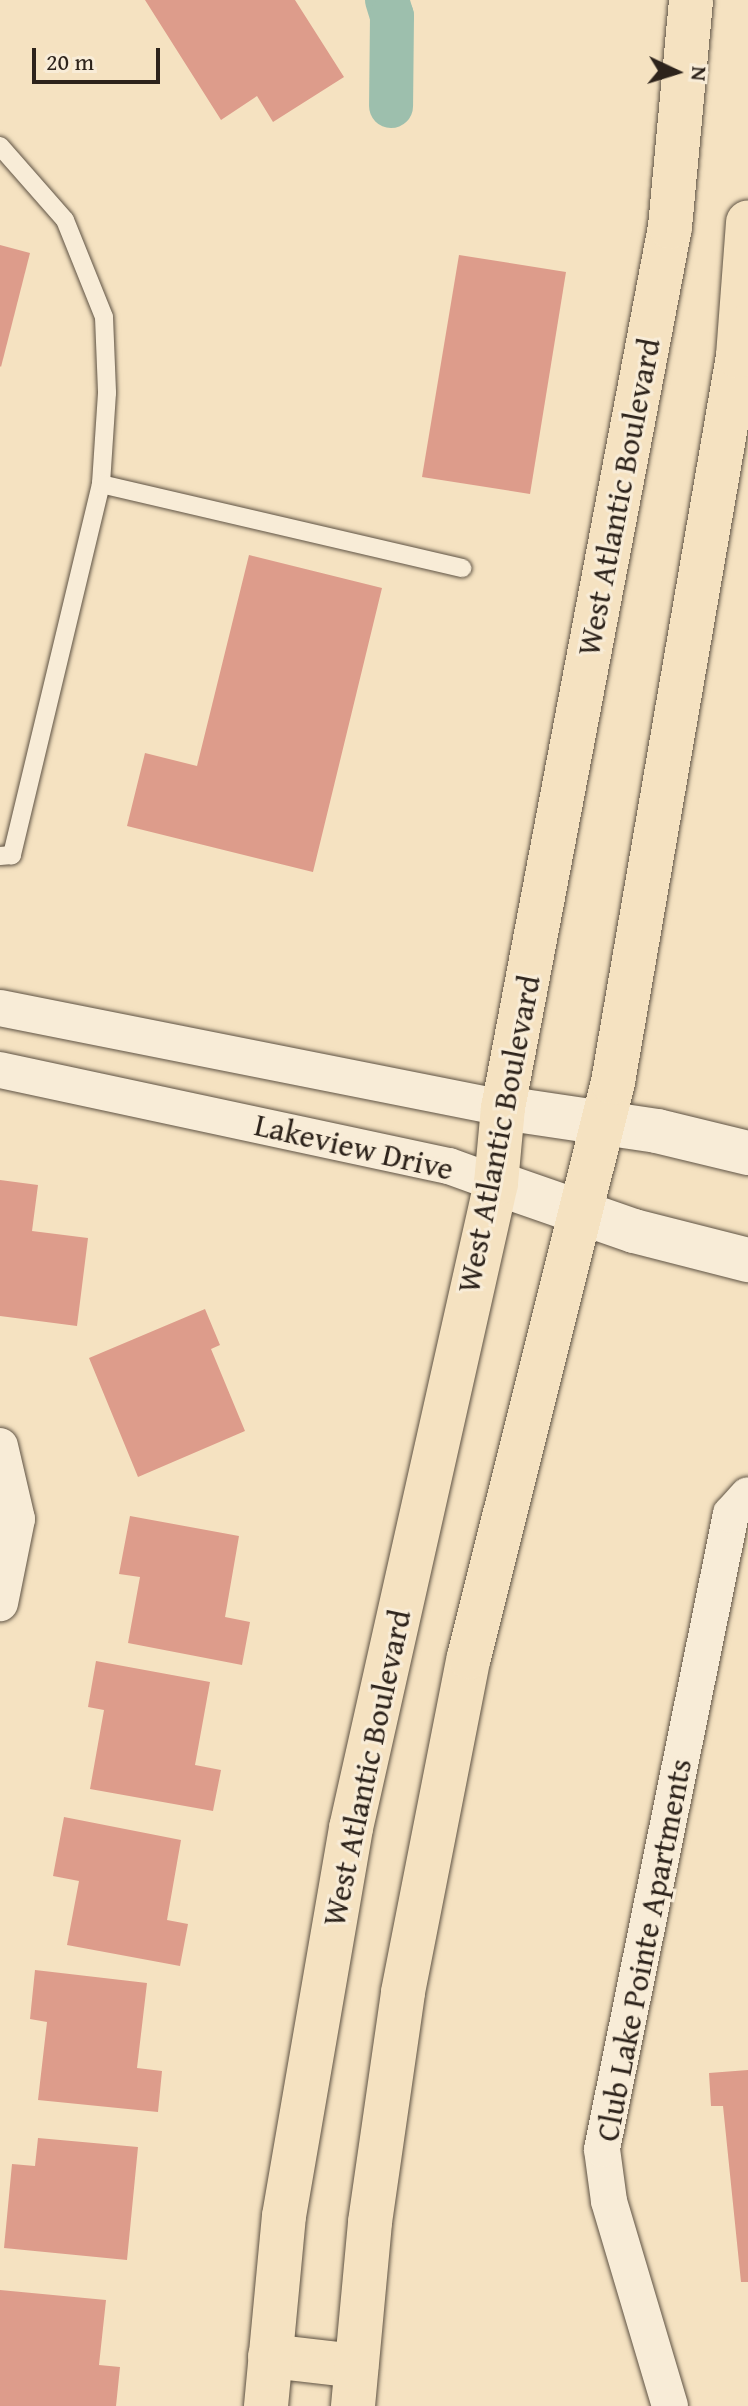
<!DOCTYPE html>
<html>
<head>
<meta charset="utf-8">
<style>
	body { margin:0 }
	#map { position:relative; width:748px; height:2406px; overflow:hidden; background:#f5e2c1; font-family:"Gentium Book Plus",serif }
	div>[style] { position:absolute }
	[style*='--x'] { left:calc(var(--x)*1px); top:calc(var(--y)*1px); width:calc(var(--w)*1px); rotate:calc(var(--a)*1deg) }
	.canal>* { height:44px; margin:-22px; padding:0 22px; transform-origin:22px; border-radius:22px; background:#9dbfad }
	.building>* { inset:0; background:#dd9c8b }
	.roads { filter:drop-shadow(0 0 2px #5f5344) drop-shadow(0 0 2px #5f5344) }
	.lane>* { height:18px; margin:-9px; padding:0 9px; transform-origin:9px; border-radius:9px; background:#f8ecd7 }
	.street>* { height:36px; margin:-18px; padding:0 18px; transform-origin:18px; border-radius:18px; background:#f8ecd7 }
	.secondary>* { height:44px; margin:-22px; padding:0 22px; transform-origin:22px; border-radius:22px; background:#f8ecd7 }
	.primary>* { height:44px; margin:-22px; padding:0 22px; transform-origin:22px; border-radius:22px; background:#f5e2c1 }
	.highway>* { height:44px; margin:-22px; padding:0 22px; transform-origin:22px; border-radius:22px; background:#f5e2c1 }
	span { translate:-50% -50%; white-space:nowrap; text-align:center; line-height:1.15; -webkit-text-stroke:6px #f8ecd7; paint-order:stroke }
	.street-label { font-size:32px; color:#2d231b }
	.north { position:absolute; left:636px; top:32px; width:80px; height:80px; -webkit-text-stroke:6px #f8ecd7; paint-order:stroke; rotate:94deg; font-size:22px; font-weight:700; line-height:32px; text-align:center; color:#2d231b }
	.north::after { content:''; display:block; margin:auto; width:28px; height:36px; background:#2d231b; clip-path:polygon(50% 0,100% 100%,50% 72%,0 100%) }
	.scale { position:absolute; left:32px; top:48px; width:128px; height:36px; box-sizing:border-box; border:4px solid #2d231b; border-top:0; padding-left:10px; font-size:24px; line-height:28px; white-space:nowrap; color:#2d231b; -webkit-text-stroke:6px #f8ecd7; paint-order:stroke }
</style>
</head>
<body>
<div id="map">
	<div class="canal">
		<div style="--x:387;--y:0;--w:17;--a:73"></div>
		<div style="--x:392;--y:16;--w:90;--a:90.6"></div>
	</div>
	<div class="building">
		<div style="clip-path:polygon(145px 0,295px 0,344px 77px,273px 122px,257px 96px,221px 120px)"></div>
		<div style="clip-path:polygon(0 245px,30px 253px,1px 367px,0 366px)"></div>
		<div style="clip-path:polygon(459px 255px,566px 272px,530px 494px,422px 477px)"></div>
		<div style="clip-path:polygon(249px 555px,382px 588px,313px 872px,127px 826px,145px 753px,197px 766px)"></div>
		<div style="clip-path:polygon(0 1180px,38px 1185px,32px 1231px,88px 1238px,77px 1326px,0 1316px)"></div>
		<div style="clip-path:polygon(205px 1309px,220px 1345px,211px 1349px,245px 1431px,138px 1477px,89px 1358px)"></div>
		<div style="clip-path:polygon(130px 1516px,239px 1536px,225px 1617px,250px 1622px,242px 1665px,128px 1643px,140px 1577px,119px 1574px)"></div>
		<div style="clip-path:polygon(96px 1661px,210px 1682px,195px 1765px,221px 1770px,213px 1811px,90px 1789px,104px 1710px,88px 1707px)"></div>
		<div style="clip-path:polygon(64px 1817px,181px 1840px,167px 1920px,188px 1924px,180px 1966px,67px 1945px,79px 1881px,53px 1876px)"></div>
		<div style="clip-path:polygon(35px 1970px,147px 1983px,137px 2068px,162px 2071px,158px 2112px,38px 2100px,47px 2022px,30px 2019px)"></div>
		<div style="clip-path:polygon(748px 2070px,748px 2282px,741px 2282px,723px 2106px,711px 2106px,709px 2073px)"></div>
		<div style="clip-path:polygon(38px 2138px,138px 2147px,127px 2260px,4px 2248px,12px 2164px,35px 2166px)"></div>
		<div style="clip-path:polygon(0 2290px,106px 2300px,99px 2365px,120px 2367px,116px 2406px,0 2406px)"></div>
	</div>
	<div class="roads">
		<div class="lane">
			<div style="--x:0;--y:146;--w:98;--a:48.7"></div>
			<div style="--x:65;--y:220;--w:105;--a:68.1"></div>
			<div style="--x:104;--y:317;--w:76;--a:87.7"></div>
			<div style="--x:107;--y:393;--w:91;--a:93.8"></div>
			<div style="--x:101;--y:484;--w:382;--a:103.5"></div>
			<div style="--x:12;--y:855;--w:12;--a:175"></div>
			<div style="--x:101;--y:484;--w:371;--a:13.1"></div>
		</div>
		<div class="street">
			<div style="--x:0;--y:1008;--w:513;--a:11.24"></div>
			<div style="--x:0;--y:1070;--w:459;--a:12.1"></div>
			<div style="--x:449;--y:1166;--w:50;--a:19.9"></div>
			<div style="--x:0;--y:1446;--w:75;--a:76.9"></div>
			<div style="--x:17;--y:1519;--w:86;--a:101.4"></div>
			<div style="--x:670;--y:2406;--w:214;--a:-106.6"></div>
			<div style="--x:609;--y:2201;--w:52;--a:-97.7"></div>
			<div style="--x:602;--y:2149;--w:648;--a:-78.52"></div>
			<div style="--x:731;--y:1514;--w:25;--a:-48"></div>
		</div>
		<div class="secondary">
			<div style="--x:503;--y:1108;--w:156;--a:8.5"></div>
			<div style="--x:657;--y:1131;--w:94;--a:13.6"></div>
			<div style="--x:496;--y:1183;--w:146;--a:19.2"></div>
			<div style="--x:634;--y:1231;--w:118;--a:14.3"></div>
		</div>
		<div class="primary">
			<div style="--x:270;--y:2356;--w:87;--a:6.6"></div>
			<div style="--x:266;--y:2406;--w:191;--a:-84.6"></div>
			<div style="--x:284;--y:2216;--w:394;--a:-80.2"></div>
			<div style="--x:351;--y:1828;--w:661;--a:-77.33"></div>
			<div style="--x:496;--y:1183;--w:75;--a:-84.7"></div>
			<div style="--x:503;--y:1108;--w:897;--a:-79.27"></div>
			<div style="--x:670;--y:227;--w:228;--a:-84.7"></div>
			<div style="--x:353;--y:2406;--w:185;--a:-84.7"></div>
			<div style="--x:370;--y:2222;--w:232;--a:-81.8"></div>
			<div style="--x:403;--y:1992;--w:341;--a:-78.9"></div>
			<div style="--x:469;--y:1657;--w:593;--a:-75.94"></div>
			<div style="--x:613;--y:1082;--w:737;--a:-80.23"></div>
			<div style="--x:738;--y:356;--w:134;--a:-85.7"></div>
		</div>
		<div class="highway">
			<div style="--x:738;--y:356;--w:32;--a:-72"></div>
		</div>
	</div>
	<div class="street-label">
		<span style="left:619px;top:497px;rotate:-79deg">West Atlantic Boulevard</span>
		<span style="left:499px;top:1134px;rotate:-79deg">West Atlantic Boulevard</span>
		<span style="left:354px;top:1147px;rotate:13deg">Lakeview Drive</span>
		<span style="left:367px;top:1768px;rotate:-78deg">West Atlantic Boulevard</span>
		<span style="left:644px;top:1950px;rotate:-79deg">Club Lake Pointe Apartments</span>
	</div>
	<div class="north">N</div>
	<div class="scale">20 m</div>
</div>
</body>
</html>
